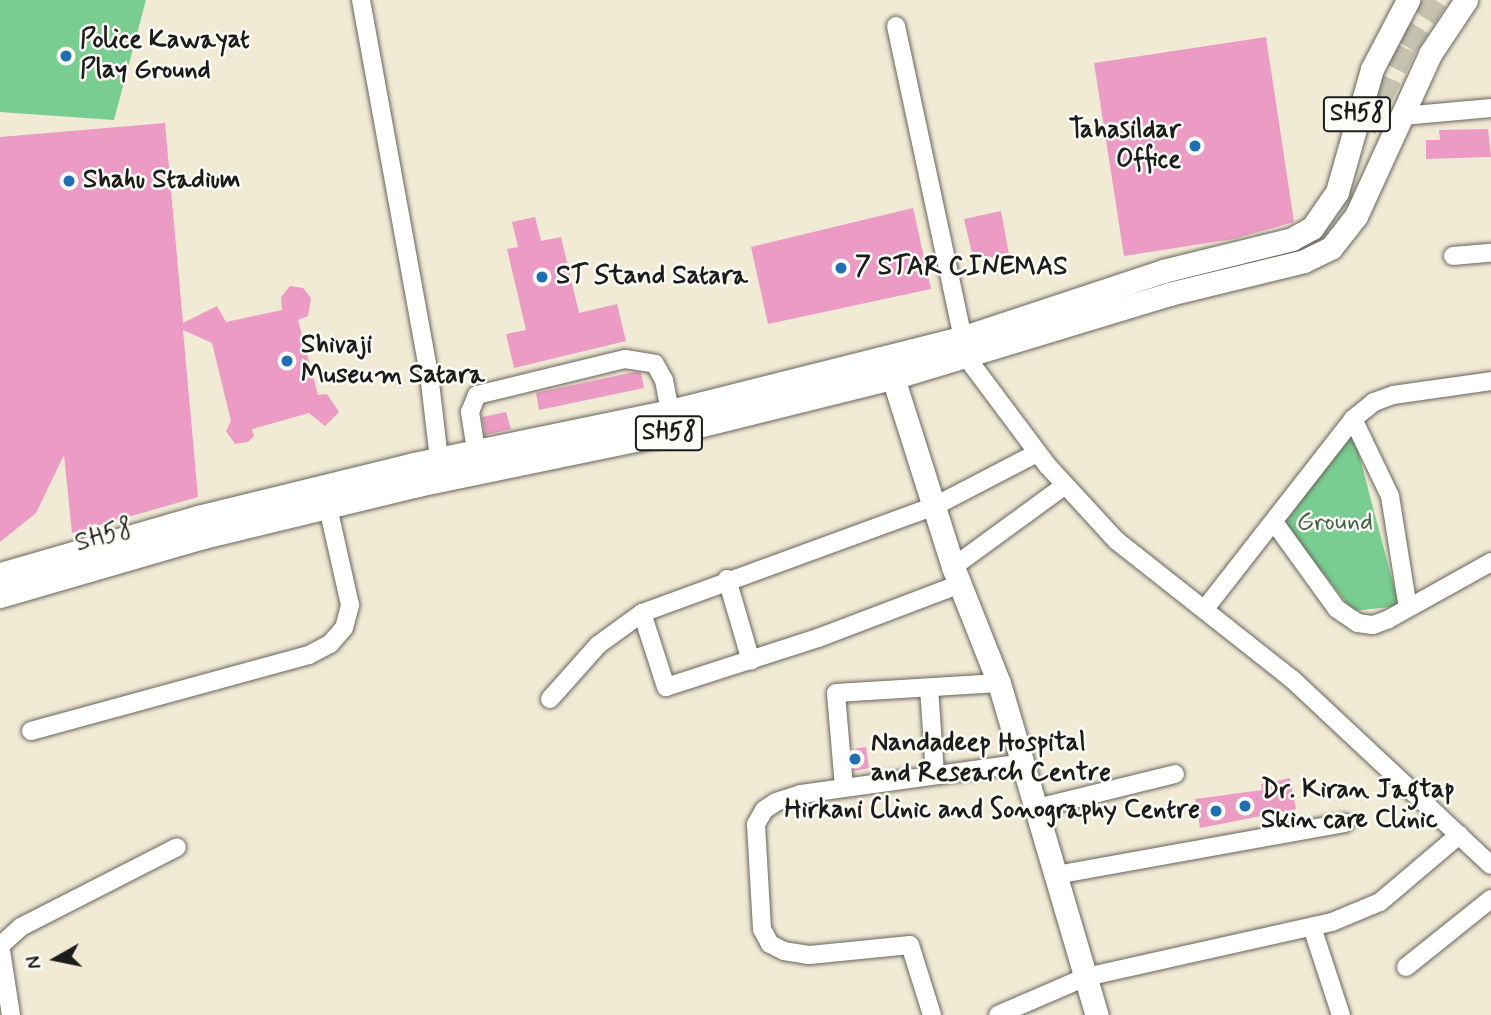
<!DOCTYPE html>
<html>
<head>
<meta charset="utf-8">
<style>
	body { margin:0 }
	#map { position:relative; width:1491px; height:1015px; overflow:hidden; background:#f1ebd5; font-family:Mynerve,sans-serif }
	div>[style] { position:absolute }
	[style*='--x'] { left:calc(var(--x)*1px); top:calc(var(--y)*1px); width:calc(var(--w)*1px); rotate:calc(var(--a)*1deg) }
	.green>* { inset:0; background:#79cd90 }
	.building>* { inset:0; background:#ec9cc4 }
	.major-tunnel>* { height:23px; margin-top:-11.5px; transform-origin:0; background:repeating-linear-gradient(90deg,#c6c2b0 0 23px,transparent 0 34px) }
	.roads { filter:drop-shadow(0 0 2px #67645d) drop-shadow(0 0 2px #67645d) }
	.minor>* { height:18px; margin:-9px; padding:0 9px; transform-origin:9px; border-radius:9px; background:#fff }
	.major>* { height:23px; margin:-11.5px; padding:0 11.5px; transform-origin:11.5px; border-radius:11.5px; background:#fff }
	.dots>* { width:19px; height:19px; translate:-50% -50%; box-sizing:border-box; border:4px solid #fdfcf7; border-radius:50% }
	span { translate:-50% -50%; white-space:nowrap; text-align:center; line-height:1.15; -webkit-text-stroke:5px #fdfcf7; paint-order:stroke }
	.shield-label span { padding:2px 5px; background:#fdfcf7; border:2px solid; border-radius:5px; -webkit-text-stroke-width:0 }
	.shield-label { font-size:24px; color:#1c1c1c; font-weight:700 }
	.poi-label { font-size:26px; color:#1c1c1c; font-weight:700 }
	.left { translate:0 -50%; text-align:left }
	.right { translate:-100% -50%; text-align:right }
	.park-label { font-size:26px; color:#41634a }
	.street-label { font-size:26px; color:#1c1c1c }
	.north { position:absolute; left:21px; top:924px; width:70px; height:70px; -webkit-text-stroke:5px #fdfcf7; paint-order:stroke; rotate:261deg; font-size:19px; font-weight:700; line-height:28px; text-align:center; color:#1c1c1c }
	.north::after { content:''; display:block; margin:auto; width:24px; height:32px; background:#1c1c1c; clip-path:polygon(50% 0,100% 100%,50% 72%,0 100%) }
</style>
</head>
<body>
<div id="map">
	<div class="green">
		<div style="clip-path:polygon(0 0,146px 0,114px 120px,0 112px)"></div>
		<div style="clip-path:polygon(1352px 428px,1399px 606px,1353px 611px,1284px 524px)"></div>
	</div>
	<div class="building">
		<div style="clip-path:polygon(1266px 37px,1294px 222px,1233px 239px,1124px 256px,1094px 63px)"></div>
		<div style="clip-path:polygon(165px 123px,183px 323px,217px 306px,226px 322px,282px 310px,281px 297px,290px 286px,303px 288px,311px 298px,308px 316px,298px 320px,318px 395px,327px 394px,339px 412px,325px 426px,309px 413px,252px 429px,254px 436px,248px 442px,235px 444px,226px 431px,231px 421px,212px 343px,183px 330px,198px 497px,72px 533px,64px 455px,36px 513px,0 542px,0 137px)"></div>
		<div style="clip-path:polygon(1488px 129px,1491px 157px,1426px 159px,1426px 140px,1440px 140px,1439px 130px)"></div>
		<div style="clip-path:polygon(913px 208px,931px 289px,768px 324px,751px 247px)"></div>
		<div style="clip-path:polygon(1001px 211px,1010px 260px,972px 254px,964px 219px)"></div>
		<div style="clip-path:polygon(535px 217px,541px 241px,561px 237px,579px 313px,617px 304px,626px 341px,514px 368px,506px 334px,526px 330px,507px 249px,518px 247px,512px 222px)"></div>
		<div style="clip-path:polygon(634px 372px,641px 373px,644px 388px,539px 410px,536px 393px)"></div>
		<div style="clip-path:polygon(506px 412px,511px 429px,485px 435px,482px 417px)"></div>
		<div style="clip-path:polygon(866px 747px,869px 768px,854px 771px,852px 749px)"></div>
		<div style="clip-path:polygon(1290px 778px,1296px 809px,1200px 828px,1195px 799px,1262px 790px,1261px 784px)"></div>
	</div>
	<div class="major-tunnel">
		<div style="--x:1365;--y:129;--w:93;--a:-63.7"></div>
		<div style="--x:1406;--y:46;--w:55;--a:-56.9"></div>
	</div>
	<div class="roads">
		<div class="minor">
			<div style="--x:361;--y:0;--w:380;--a:79.7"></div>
			<div style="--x:429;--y:374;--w:86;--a:83.3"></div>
			<div style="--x:896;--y:26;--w:340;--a:77.9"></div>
			<div style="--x:967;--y:358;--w:134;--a:53.2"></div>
			<div style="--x:1047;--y:465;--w:103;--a:47.4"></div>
			<div style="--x:1117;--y:541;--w:223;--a:38.3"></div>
			<div style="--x:1292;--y:679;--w:272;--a:43.1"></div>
			<div style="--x:1403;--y:116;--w:88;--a:-5.2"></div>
			<div style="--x:1453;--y:256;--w:38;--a:-5"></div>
			<div style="--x:1353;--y:419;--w:85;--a:64.3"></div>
			<div style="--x:1390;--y:496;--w:113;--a:80.9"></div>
			<div style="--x:478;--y:463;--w:52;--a:-98.9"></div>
			<div style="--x:470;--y:412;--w:18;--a:-68"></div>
			<div style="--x:477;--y:395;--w:152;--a:-13.7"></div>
			<div style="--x:625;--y:359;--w:30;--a:9"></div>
			<div style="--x:655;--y:364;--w:18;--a:61"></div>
			<div style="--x:664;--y:380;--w:43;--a:79.2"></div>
			<div style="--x:1274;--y:522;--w:107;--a:54.1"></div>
			<div style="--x:1337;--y:609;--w:25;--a:34"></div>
			<div style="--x:1358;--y:623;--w:15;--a:8"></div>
			<div style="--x:1373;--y:625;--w:15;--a:-20"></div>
			<div style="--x:1387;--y:620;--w:119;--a:-29.1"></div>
			<div style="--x:953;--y:567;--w:137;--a:-36.1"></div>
			<div style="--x:727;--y:579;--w:85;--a:73.7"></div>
			<div style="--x:1204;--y:610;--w:242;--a:-52"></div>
			<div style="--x:1353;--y:419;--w:27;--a:-39"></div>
			<div style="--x:1374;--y:402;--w:20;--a:-20"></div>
			<div style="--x:1393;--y:395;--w:99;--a:-8.1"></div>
			<div style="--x:642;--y:613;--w:78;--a:72"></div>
			<div style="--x:666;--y:687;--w:160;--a:-17.9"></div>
			<div style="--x:818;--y:638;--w:152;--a:-20.8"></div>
			<div style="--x:929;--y:688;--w:86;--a:86"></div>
			<div style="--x:550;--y:699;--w:72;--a:-48.4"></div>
			<div style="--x:598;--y:645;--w:54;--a:-36"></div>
			<div style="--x:642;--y:613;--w:312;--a:-20.1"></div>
			<div style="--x:935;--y:506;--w:115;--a:-27.5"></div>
			<div style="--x:31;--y:731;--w:288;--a:-15.3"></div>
			<div style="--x:309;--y:655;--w:24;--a:-28"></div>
			<div style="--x:330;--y:644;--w:21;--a:-49"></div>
			<div style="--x:344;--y:628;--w:24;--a:-75"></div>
			<div style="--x:350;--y:605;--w:100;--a:-102.7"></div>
			<div style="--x:844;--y:787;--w:94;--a:-94.9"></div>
			<div style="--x:836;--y:693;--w:163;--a:-3.5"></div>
			<div style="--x:1037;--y:808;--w:142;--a:-13.8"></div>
			<div style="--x:1056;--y:875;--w:294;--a:-10.2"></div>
			<div style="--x:1312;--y:927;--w:93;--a:71.8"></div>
			<div style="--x:0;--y:944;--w:72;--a:81.2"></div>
			<div style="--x:1;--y:945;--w:27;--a:-42"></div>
			<div style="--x:21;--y:927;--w:175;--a:-27.1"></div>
			<div style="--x:1406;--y:967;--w:109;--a:-38.7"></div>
			<div style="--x:932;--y:1015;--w:73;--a:-107.4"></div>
			<div style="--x:910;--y:945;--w:101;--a:174.3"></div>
			<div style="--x:809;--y:955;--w:25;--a:-171"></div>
			<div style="--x:784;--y:951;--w:16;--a:-153"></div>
			<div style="--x:770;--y:944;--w:17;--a:-118"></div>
			<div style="--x:762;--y:929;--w:105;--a:-93.3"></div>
			<div style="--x:756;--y:824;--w:16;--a:-60"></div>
			<div style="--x:764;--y:810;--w:14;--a:-34"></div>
			<div style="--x:776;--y:802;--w:26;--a:-18"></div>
			<div style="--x:801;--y:794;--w:224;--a:-7.9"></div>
			<div style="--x:998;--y:1015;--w:96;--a:-23.4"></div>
			<div style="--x:1086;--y:977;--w:252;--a:-12.6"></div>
			<div style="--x:1332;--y:922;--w:52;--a:-22.6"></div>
			<div style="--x:1380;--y:902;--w:104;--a:-40.3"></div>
		</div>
		<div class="major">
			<div style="--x:889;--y:365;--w:212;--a:72.4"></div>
			<div style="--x:953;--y:567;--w:125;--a:68.4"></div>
			<div style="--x:999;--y:683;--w:346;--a:73.6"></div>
			<div style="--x:0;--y:574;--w:206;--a:-16.1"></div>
			<div style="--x:198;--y:517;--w:222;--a:-13.8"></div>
			<div style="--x:414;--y:464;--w:261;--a:-11.7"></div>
			<div style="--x:670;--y:411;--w:300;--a:-14.1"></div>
			<div style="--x:961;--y:338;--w:213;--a:-18.3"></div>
			<div style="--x:1163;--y:271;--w:133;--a:-13.9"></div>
			<div style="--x:1292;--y:239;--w:23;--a:-29"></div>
			<div style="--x:1312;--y:228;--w:44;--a:-55.2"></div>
			<div style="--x:1337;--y:192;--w:128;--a:-74.1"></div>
			<div style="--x:1372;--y:69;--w:78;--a:-62.4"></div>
			<div style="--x:0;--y:596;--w:211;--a:-16.2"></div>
			<div style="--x:203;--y:537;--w:221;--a:-13.6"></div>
			<div style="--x:418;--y:485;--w:261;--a:-11.7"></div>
			<div style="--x:674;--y:432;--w:226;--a:-13.9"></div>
			<div style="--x:893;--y:378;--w:288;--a:-16.9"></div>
			<div style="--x:1169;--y:294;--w:139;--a:-13.7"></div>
			<div style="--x:1304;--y:261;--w:30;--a:-26"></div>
			<div style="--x:1331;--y:248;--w:41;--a:-52"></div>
			<div style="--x:1356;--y:216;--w:178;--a:-65.4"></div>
			<div style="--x:1430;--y:54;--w:65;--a:-56.3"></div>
		</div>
	</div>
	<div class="dots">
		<div style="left:66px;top:56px;background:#1f6fb2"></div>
		<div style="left:1195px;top:146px;background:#1f6fb2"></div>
		<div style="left:69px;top:181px;background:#1f6fb2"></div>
		<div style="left:841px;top:268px;background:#1f6fb2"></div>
		<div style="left:542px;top:277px;background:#1f6fb2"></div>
		<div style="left:287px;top:361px;background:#1f6fb2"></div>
		<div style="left:855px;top:759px;background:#1f6fb2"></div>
		<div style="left:1245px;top:806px;background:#1f6fb2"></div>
		<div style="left:1216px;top:811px;background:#1f6fb2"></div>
	</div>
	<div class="shield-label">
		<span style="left:1357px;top:114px">SH58</span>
		<span style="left:669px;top:433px">SH58</span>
	</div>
	<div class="poi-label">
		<span class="left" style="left:80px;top:56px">Police Kawayat<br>Play Ground</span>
		<span class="right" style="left:1181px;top:146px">Tahasildar<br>Office</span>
		<span class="left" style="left:83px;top:181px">Shahu Stadium</span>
		<span class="left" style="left:855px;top:268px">7 STAR CINEMAS</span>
		<span class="left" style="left:556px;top:277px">ST Stand Satara</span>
		<span class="left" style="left:301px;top:361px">Shivaji<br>Museum Satara</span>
		<span class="left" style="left:871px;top:759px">Nandadeep Hospital<br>and Research Centre</span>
		<span class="left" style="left:1261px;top:806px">Dr. Kiran Jagtap<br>Skin care Clinic</span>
		<span class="right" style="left:1200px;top:811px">Hirkani Clinic and Sonography Centre</span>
	</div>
	<div class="park-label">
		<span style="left:1335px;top:523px">Ground</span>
	</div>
	<div class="street-label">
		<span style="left:104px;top:537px;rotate:-16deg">SH58</span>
	</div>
	<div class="north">N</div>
</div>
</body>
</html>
